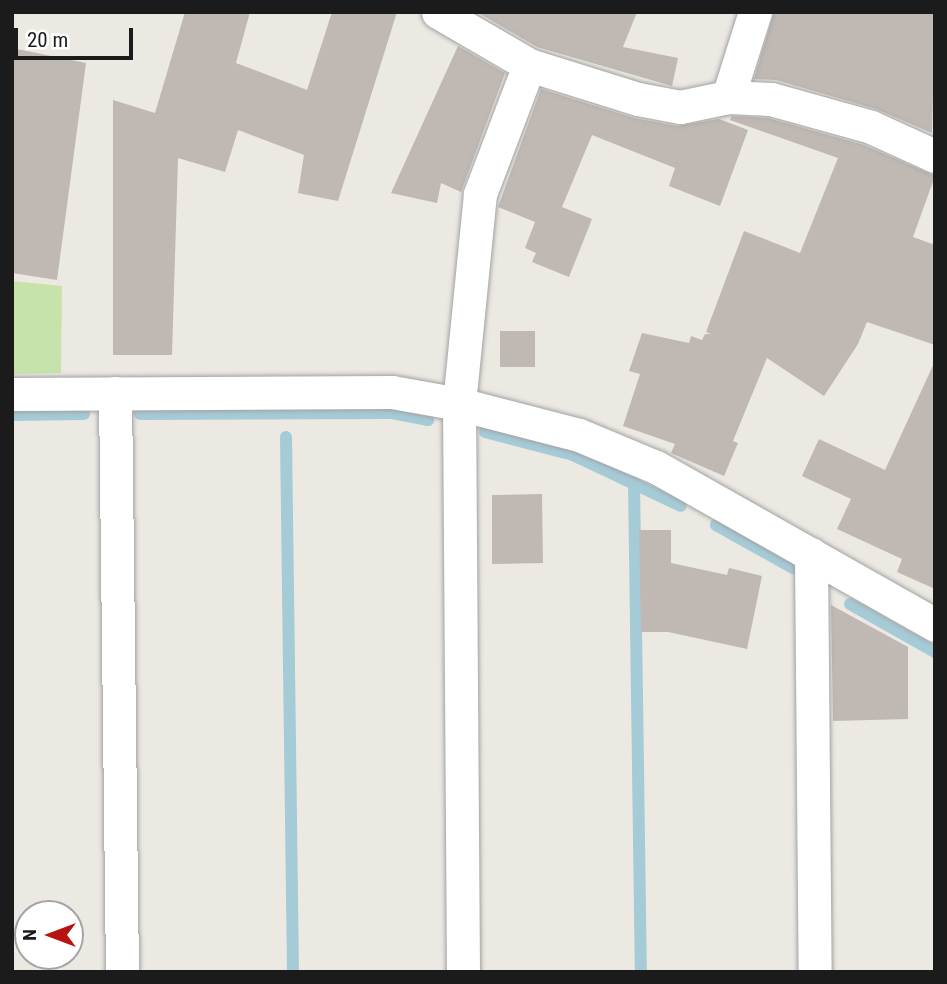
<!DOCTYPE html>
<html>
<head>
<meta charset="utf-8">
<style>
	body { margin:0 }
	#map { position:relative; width:947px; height:984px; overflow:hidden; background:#ece9e2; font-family:"Roboto Condensed",sans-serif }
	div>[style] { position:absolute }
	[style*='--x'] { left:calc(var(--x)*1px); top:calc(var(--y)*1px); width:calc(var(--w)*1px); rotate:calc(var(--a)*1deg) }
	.grass>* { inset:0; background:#c5e3ab }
	.stream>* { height:12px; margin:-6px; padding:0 6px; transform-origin:6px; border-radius:6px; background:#a5cbd7 }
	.building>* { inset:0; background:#c0b8b2 }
	.roads { filter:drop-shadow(0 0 2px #a2a2a2) drop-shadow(0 0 2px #a2a2a2) }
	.minor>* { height:33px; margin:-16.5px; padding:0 16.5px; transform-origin:16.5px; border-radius:16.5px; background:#fff }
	span { translate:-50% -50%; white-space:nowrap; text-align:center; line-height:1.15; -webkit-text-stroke:7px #fff; paint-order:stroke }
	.frame { position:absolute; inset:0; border:14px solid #1b1b1b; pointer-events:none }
	.north { position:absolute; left:14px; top:900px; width:70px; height:70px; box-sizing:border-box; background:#fff; border:2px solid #a4a4a4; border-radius:50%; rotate:270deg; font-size:19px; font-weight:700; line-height:28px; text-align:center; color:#1b1b1b }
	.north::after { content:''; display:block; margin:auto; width:24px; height:32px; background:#b71310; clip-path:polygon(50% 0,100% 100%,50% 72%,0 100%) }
	.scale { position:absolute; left:14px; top:28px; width:119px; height:32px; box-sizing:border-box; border:4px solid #1b1b1b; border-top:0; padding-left:9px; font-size:21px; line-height:24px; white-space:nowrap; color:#1b1b1b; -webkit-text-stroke:5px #fff; paint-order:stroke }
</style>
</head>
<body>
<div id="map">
	<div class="grass">
		<div style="clip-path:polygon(12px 281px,62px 286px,61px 373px,12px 374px)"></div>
	</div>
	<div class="stream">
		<div style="--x:140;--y:414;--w:252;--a:-0.2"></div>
		<div style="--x:392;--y:413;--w:37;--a:11"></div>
		<div style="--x:12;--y:415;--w:72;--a:-0.8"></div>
		<div style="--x:485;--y:432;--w:91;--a:14.6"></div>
		<div style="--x:573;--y:455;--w:119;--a:25.3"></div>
		<div style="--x:286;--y:437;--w:535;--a:89.25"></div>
		<div style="--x:634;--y:481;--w:491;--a:89.2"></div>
		<div style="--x:716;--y:525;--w:88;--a:29.2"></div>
		<div style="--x:850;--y:604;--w:98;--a:29.5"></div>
	</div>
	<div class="building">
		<div style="clip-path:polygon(185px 12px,250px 12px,236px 63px,307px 90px,332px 12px,397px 12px,338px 201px,298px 193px,304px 155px,238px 130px,225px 172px,178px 158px,172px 355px,113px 355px,113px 100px,155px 113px)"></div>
		<div style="clip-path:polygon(477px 12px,637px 12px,623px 47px,678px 58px,672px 86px,537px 47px)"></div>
		<div style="clip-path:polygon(774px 12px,935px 12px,932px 133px,876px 109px,776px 80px,754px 79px)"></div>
		<div style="clip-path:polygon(458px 46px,505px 73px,461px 192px,441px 183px,437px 203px,391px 193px)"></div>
		<div style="clip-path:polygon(12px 48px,86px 63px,57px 280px,12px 273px)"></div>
		<div style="clip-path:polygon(541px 89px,634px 118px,677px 126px,719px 119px,748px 130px,720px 206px,669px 186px,675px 168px,592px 135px,562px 207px,592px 219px,569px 277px,532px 262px,536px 253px,525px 248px,535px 222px,498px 207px)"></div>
		<div style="clip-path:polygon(732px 116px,768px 118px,864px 145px,935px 176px,913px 237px,935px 245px,935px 345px,867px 322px,858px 344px,824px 396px,767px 358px,733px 441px,738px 443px,724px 476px,671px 453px,675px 444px,623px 426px,640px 374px,629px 371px,642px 333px,689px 343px,691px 336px,702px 340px,705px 334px,711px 334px,706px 332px,744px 231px,800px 253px,838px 158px,730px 120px)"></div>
		<div style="clip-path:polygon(500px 331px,535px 331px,535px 367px,500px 367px)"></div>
		<div style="clip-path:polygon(935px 361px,935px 589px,897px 572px,902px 559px,837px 529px,851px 499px,802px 476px,819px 439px,885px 470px)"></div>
		<div style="clip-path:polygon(542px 494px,543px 563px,492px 564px,492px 495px)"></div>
		<div style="clip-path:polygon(639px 530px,671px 530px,671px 563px,727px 575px,729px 568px,762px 576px,747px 649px,668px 632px,641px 632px)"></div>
		<div style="clip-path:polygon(831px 605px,908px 647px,908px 719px,833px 721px)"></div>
	</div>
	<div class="roads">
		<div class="minor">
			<div style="--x:438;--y:12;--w:105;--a:30.2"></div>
			<div style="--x:529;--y:65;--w:114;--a:17.3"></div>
			<div style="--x:638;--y:99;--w:43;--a:10.8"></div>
			<div style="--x:680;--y:107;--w:49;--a:-11.8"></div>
			<div style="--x:728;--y:97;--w:43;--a:2.7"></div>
			<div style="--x:771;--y:99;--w:104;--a:15.6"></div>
			<div style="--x:871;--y:127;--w:70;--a:24.4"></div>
			<div style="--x:728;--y:97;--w:89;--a:-72.4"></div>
			<div style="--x:115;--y:393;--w:579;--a:89.31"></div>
			<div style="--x:12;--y:394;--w:380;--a:-0.3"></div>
			<div style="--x:392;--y:392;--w:68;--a:10.2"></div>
			<div style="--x:459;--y:404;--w:124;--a:14.5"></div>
			<div style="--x:579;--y:435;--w:83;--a:22.6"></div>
			<div style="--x:656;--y:467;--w:321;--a:29.5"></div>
			<div style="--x:811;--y:554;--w:418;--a:89.5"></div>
			<div style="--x:463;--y:972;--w:568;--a:-90.4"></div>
			<div style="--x:459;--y:404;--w:211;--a:-84.3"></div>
			<div style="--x:480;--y:194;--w:138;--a:-69.2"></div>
		</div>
	</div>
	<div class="frame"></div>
	<div class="north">N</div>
	<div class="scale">20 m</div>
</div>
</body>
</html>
